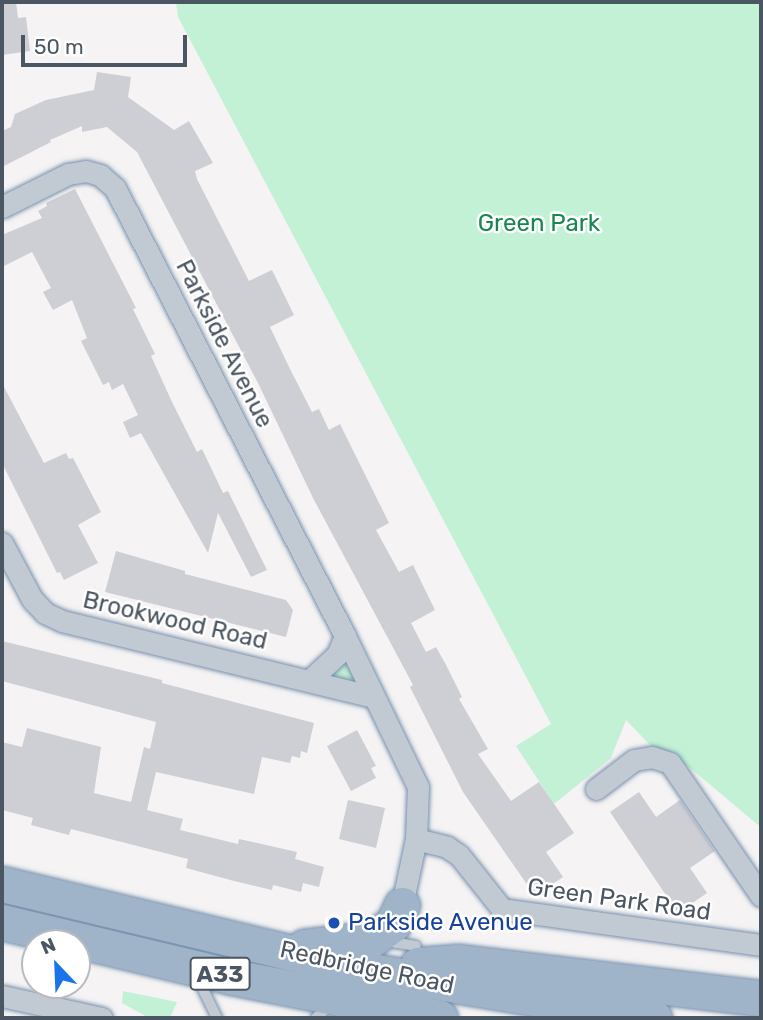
<!DOCTYPE html>
<html>
<head>
<meta charset="utf-8">
<style>
	body { margin:0 }
	#map { position:relative; width:763px; height:1020px; overflow:hidden; background:#f5f3f3; font-family:Rubik,sans-serif }
	div>[style] { position:absolute }
	[style*='--x'] { left:calc(var(--x)*1px); top:calc(var(--y)*1px); width:calc(var(--w)*1px); rotate:calc(var(--a)*1deg) }
	.green>* { inset:0; background:#c3f1d5 }
	.building>* { inset:0; background:#cdcfd5 }
	.roads { filter:drop-shadow(0 0 2px #7690ad) drop-shadow(0 0 2px #7690ad) }
	.service>* { height:10px; margin:-5px; padding:0 5px; transform-origin:5px; border-radius:5px; background:#c1cad2 }
	.minor>* { height:21px; margin:-10.5px; padding:0 10.5px; transform-origin:10.5px; border-radius:10.5px; background:#c1cad2 }
	.trunk>* { height:35px; margin:-17.5px; padding:0 17.5px; transform-origin:17.5px; border-radius:17.5px; background:#9fb4c9 }
	.dots>* { width:19px; height:19px; translate:-50% -50%; box-sizing:border-box; border:4px solid #fff; border-radius:50% }
	span { translate:-50% -50%; white-space:nowrap; text-align:center; line-height:1.15; -webkit-text-stroke:5px #fff; paint-order:stroke }
	.shield-label span { padding:2px 5px; background:#fff; border:2px solid; border-radius:5px; -webkit-text-stroke-width:0 }
	.shield-label { font-size:23px; color:#4a5661; font-weight:700 }
	.park-label { font-size:24px; color:#17864f }
	.street-label { font-size:24px; color:#4a5661 }
	.transit-label { font-size:24px; color:#164399 }
	.left { translate:0 -50%; text-align:left }
	.frame { position:absolute; inset:0; border:4px solid #4a5661; pointer-events:none }
	.north { position:absolute; left:21px; top:929px; width:70px; height:70px; box-sizing:border-box; background:#fff; border:2px solid #b7bbc0; border-radius:50%; rotate:337deg; font-size:19px; font-weight:700; line-height:28px; text-align:center; color:#4a5661 }
	.north::after { content:''; display:block; margin:auto; width:24px; height:32px; background:#1a73e8; clip-path:polygon(50% 0,100% 100%,50% 72%,0 100%) }
	.scale { position:absolute; left:21px; top:35px; width:166px; height:32px; box-sizing:border-box; border:4px solid #4a5661; border-top:0; padding-left:9px; font-size:21px; line-height:24px; white-space:nowrap; color:#4a5661; -webkit-text-stroke:5px #fff; paint-order:stroke }
</style>
</head>
<body>
<div id="map">
	<div class="green">
		<div style="clip-path:polygon(176px 2px,761px 2px,761px 823px,758px 825px,689px 767px,651px 746px,626px 720px,611px 758px,554px 804px,516px 746px,551px 724px,178px 17px)"></div>
		<div style="clip-path:polygon(344px 661px,347px 663px,356px 683px,330px 676px)"></div>
		<div style="clip-path:polygon(123px 991px,177px 1002px,170px 1018px,149px 1018px,122px 1003px)"></div>
	</div>
	<div class="building">
		<div style="clip-path:polygon(2px 2px,16px 2px,18px 18px,26px 17px,30px 51px,2px 55px)"></div>
		<div style="clip-path:polygon(97px 72px,131px 77px,128px 97px,174px 130px,189px 121px,213px 163px,195px 171px,197px 179px,249px 281px,272px 270px,294px 315px,270px 327px,289px 367px,312px 412px,319px 409px,329px 430px,340px 424px,389px 523px,376px 530px,399px 572px,413px 565px,435px 610px,411px 623px,426px 652px,436px 647px,445px 663px,462px 697px,459px 699px,488px 749px,478px 754px,511px 801px,539px 782px,574px 833px,546px 852px,563px 877px,535px 896px,463px 792px,410px 687px,413px 685px,313px 498px,258px 383px,137px 152px,107px 127px,82px 132px,82px 126px,50px 140px,51px 142px,2px 167px,2px 131px,11px 127px,15px 114px,46px 100px,94px 90px)"></div>
		<div style="clip-path:polygon(75px 189px,136px 308px,133px 309px,155px 354px,151px 356px,172px 402px,197px 452px,202px 449px,223px 493px,228px 491px,267px 570px,251px 577px,218px 513px,208px 553px,141px 433px,130px 438px,123px 422px,138px 415px,123px 384px,112px 390px,109px 382px,103px 385px,81px 341px,87px 338px,72px 300px,53px 310px,43px 292px,51px 288px,32px 252px,2px 267px,2px 235px,42px 218px,38px 211px,47px 206px,46px 203px)"></div>
		<div style="clip-path:polygon(2px 383px,44px 463px,66px 453px,69px 459px,73px 458px,101px 512px,78px 525px,98px 563px,64px 580px,60px 572px,57px 573px,2px 463px)"></div>
		<div style="clip-path:polygon(116px 551px,185px 571px,185px 574px,286px 600px,293px 610px,286px 637px,105px 592px)"></div>
		<div style="clip-path:polygon(2px 641px,162px 680px,162px 683px,314px 723px,307px 753px,301px 751px,300px 758px,292px 756px,290px 763px,262px 757px,254px 794px,156px 772px,147px 810px,183px 819px,180px 830px,238px 844px,239px 839px,297px 852px,295px 859px,324px 867px,319px 887px,303px 883px,301px 892px,273px 885px,272px 890px,234px 881px,186px 868px,188px 859px,71px 829px,69px 835px,31px 825px,33px 818px,2px 810px,2px 742px,22px 747px,27px 728px,101px 747px,94px 793px,131px 802px,144px 747px,150px 749px,156px 722px,2px 681px)"></div>
		<div style="clip-path:polygon(357px 730px,376px 766px,371px 768px,376px 778px,351px 791px,327px 746px)"></div>
		<div style="clip-path:polygon(639px 792px,656px 817px,680px 800px,715px 851px,690px 868px,707px 893px,678px 913px,610px 812px)"></div>
		<div style="clip-path:polygon(348px 800px,385px 808px,376px 848px,339px 839px)"></div>
	</div>
	<div class="roads">
		<div class="service">
			<div style="--x:385;--y:941;--w:31;--a:9"></div>
			<div style="--x:197;--y:977;--w:46;--a:64"></div>
			<div style="--x:316;--y:1018;--w:22;--a:-43"></div>
		</div>
		<div class="minor">
			<div style="--x:2;--y:207;--w:74;--a:-26.6"></div>
			<div style="--x:68;--y:174;--w:18;--a:-9"></div>
			<div style="--x:86;--y:171;--w:15;--a:16"></div>
			<div style="--x:100;--y:175;--w:20;--a:41"></div>
			<div style="--x:115;--y:188;--w:504;--a:62.82"></div>
			<div style="--x:345;--y:636;--w:168;--a:64.2"></div>
			<div style="--x:418;--y:787;--w:52;--a:92.2"></div>
			<div style="--x:416;--y:839;--w:67;--a:102"></div>
			<div style="--x:2;--y:543;--w:64;--a:61.8"></div>
			<div style="--x:32;--y:599;--w:19;--a:47"></div>
			<div style="--x:45;--y:613;--w:19;--a:25"></div>
			<div style="--x:62;--y:621;--w:321;--a:13.7"></div>
			<div style="--x:310;--y:680;--w:37;--a:-43"></div>
			<div style="--x:337;--y:655;--w:21;--a:-67"></div>
			<div style="--x:596;--y:789;--w:48;--a:-37.3"></div>
			<div style="--x:634;--y:760;--w:18;--a:-9"></div>
			<div style="--x:652;--y:757;--w:19;--a:18"></div>
			<div style="--x:670;--y:763;--w:161;--a:55.6"></div>
			<div style="--x:416;--y:839;--w:32;--a:14"></div>
			<div style="--x:447;--y:847;--w:14;--a:34"></div>
			<div style="--x:459;--y:855;--w:69;--a:51.5"></div>
			<div style="--x:502;--y:909;--w:261;--a:7.9"></div>
			<div style="--x:2;--y:996;--w:102;--a:12.4"></div>
		</div>
		<div class="trunk">
			<div style="--x:2;--y:884;--w:367;--a:13.4"></div>
			<div style="--x:359;--y:969;--w:299;--a:9.4"></div>
			<div style="--x:2;--y:922;--w:232;--a:13.4"></div>
			<div style="--x:228;--y:976;--w:216;--a:11.2"></div>
			<div style="--x:304;--y:947;--w:68;--a:-6.7"></div>
			<div style="--x:372;--y:939;--w:26;--a:-36"></div>
			<div style="--x:393;--y:924;--w:21;--a:-65"></div>
			<div style="--x:418;--y:965;--w:39;--a:-4"></div>
			<div style="--x:457;--y:962;--w:306;--a:6.8"></div>
		</div>
	</div>
	<div class="dots">
		<div style="left:334px;top:923px;background:#1a4fb4"></div>
	</div>
	<div class="shield-label">
		<span style="left:220px;top:974px">A33</span>
	</div>
	<div class="park-label">
		<span style="left:539px;top:224px">Green Park</span>
	</div>
	<div class="street-label">
		<span style="left:224px;top:344px;rotate:63deg">Parkside Avenue</span>
		<span style="left:175px;top:621px;rotate:13deg">Brookwood Road</span>
		<span style="left:619px;top:900px;rotate:8deg">Green Park Road</span>
		<span style="left:367px;top:968px;rotate:12deg">Redbridge Road</span>
	</div>
	<div class="transit-label">
		<span class="left" style="left:348px;top:923px">Parkside Avenue</span>
	</div>
	<div class="frame"></div>
	<div class="north">N</div>
	<div class="scale">50 m</div>
</div>
</body>
</html>
